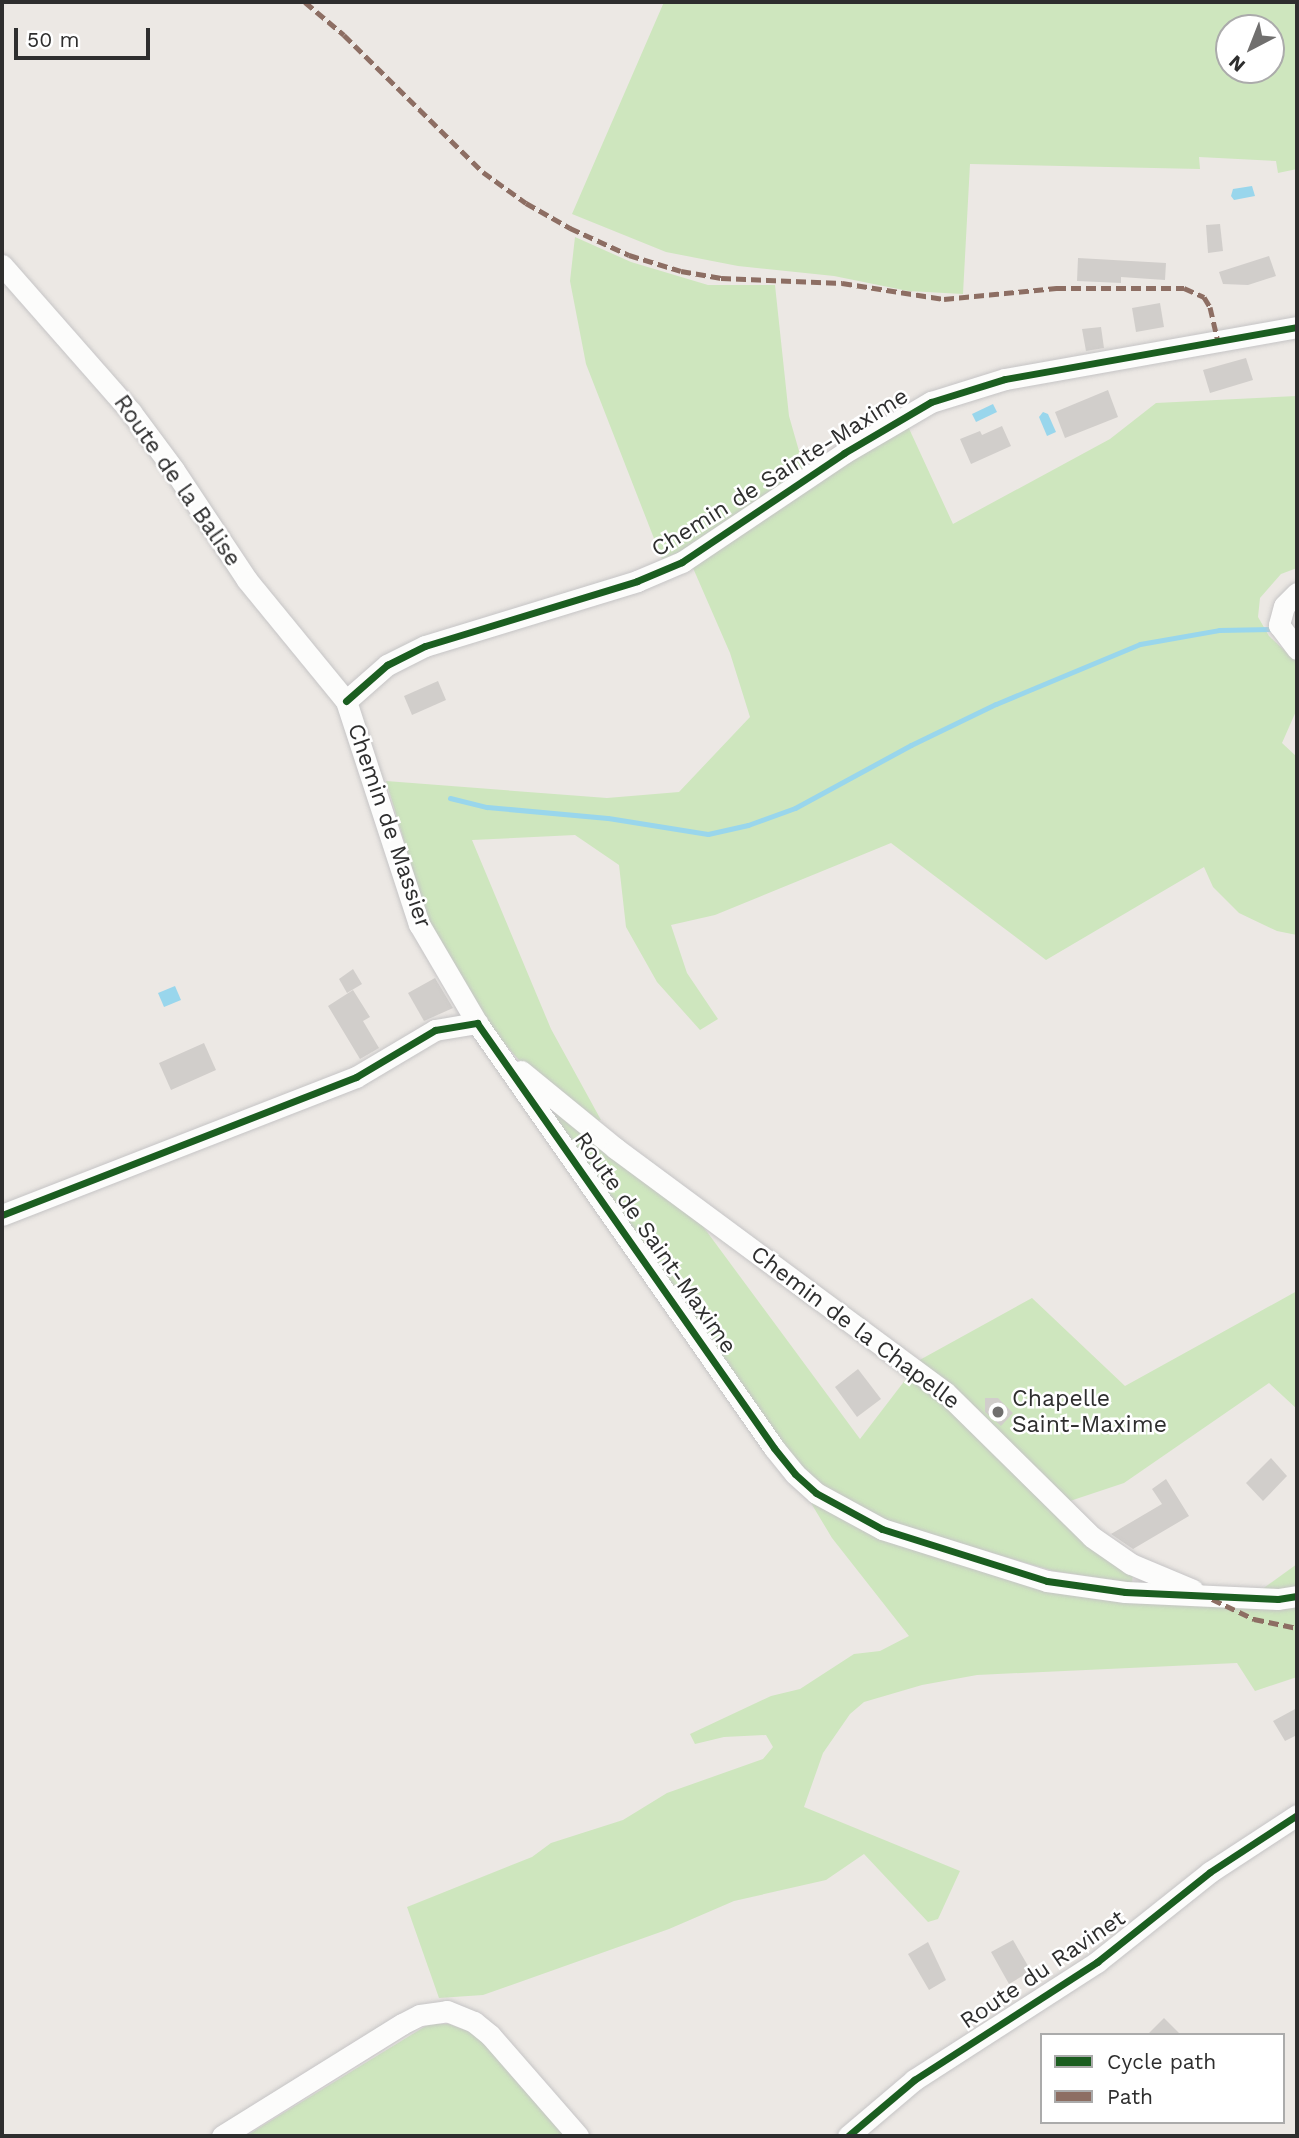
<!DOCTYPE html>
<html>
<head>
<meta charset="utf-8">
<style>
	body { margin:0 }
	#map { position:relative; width:1299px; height:2138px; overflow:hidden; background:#ece8e4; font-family:"Work Sans",sans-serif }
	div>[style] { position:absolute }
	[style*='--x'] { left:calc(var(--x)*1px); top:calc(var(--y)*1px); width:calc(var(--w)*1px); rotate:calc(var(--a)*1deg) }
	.green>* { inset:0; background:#cee6be }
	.water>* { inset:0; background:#99d6ec }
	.stream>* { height:5px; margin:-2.5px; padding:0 2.5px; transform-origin:2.5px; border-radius:2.5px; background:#99d6ec }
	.building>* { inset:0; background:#d1cecb }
	.roads { filter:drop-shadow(0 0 2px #c5c4c5) drop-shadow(0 0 2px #c5c4c5) }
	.minor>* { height:21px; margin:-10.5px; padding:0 10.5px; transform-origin:10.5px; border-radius:10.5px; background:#fcfcfb }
	.quiet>* { height:5px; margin-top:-2.5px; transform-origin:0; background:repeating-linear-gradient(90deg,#8d6e63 0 10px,transparent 0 15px) }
	.cycleway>* { height:7px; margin:-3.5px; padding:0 3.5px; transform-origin:3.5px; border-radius:3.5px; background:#1b5e20 }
	.dots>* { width:19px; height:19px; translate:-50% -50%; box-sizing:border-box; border:4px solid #fff; border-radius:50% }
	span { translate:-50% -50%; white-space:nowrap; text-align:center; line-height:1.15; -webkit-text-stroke:5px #fff; paint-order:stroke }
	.street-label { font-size:23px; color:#2e2e2e }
	.poi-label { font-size:23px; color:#2e2e2e }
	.left { translate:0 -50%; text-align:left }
	.frame { position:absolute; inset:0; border:4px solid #2e2e2e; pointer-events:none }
	.legend { position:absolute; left:1040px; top:2033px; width:245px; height:91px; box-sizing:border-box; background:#fff; border:2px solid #ababab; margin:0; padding:9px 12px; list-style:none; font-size:21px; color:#2e2e2e }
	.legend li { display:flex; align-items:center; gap:14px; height:35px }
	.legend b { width:35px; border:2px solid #ababab }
	.north { position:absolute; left:1215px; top:14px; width:70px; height:70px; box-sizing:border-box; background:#fff; border:2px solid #ababab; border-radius:50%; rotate:222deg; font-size:19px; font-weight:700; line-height:28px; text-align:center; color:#2e2e2e }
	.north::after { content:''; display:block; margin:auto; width:24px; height:32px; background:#706f6e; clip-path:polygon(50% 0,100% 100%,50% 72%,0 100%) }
	.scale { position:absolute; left:14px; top:28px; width:136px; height:32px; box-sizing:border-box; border:4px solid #2e2e2e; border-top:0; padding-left:9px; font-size:21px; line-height:24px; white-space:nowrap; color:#2e2e2e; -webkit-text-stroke:5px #fff; paint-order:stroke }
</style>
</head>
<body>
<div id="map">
	<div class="green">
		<div style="clip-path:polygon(evenodd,664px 2px,1297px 2px,1297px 169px,1278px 173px,1276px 161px,1199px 157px,1200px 169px,970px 164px,963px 294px,908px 291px,834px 276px,738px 266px,666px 252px,572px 214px,664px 2px,1229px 28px,1271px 28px,1271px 70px,1229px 70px,1229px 28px)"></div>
		<div style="clip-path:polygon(575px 237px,631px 262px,708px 285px,775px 285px,789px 416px,805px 472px,687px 549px,662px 559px,586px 364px,570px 281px)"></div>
		<div style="clip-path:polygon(1297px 396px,1297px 568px,1281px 574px,1260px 598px,1258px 617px,1269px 636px,1297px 662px,1297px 709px,1282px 743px,1297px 757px,1297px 935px,1277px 931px,1239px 913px,1213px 887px,1204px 867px,1046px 960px,891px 843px,715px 915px,671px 925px,687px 973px,718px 1019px,700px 1030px,657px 982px,626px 927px,619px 865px,575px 835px,472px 840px,551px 1029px,601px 1120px,592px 1121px,518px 1059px,491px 1028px,430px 927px,386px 781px,607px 798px,679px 792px,750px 717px,730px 653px,693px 568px,906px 422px,953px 524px,1110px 439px,1156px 403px)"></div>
		<div style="clip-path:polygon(526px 1082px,699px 1221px,860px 1439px,909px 1375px,939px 1396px,1133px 1573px,1132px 1583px,1054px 1571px,872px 1518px,803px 1473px)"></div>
		<div style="clip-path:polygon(1297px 1291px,1297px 1409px,1269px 1383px,1124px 1483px,1064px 1503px,916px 1362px,1032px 1298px,1125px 1386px)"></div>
		<div style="clip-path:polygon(808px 1498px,1048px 1586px,1297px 1601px,1297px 1677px,1255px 1691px,1237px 1663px,977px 1675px,922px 1685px,864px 1702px,850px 1714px,823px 1753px,804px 1807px,960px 1871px,938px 1919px,928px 1922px,864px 1854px,826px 1880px,734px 1901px,669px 1929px,483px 1995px,439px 1998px,407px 1907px,532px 1857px,551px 1843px,623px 1820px,667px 1793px,763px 1759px,773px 1747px,766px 1735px,724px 1737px,695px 1744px,690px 1734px,771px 1696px,800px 1689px,854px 1654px,880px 1651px,909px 1636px,832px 1538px)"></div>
		<div style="clip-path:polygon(1297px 1564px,1297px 1591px,1261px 1590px)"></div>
		<div style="clip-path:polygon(429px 2024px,449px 2024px,475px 2034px,566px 2136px,246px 2136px)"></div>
	</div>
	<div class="water">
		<div style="clip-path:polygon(1252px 186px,1255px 196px,1234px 200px,1231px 196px,1233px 189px)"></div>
		<div style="clip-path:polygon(993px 404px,997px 412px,976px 422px,972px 414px)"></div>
		<div style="clip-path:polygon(1043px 412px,1048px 414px,1056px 432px,1047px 436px,1039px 417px)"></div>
		<div style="clip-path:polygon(175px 986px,181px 1000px,164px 1007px,158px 993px)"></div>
	</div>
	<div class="stream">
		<div style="--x:450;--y:798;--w:38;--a:14"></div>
		<div style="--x:487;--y:807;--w:121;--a:5.2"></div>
		<div style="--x:608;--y:818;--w:101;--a:9.1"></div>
		<div style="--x:708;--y:834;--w:41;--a:-12.7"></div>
		<div style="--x:748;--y:825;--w:50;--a:-19.9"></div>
		<div style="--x:795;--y:808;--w:132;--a:-28.5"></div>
		<div style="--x:911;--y:745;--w:94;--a:-25.8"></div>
		<div style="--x:996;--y:704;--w:156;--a:-22.6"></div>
		<div style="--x:1140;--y:644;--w:80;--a:-10"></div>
		<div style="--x:1219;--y:630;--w:57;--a:-1"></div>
	</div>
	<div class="building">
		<div style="clip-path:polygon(1220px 224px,1223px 251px,1208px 253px,1206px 225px)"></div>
		<div style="clip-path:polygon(1269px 256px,1276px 276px,1248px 285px,1223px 284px,1219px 272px)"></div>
		<div style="clip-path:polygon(1078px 258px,1166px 263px,1165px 280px,1121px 277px,1121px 283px,1077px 281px)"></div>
		<div style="clip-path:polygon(1160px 303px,1164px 327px,1136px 332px,1132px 308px)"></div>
		<div style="clip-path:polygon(1101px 327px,1104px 348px,1086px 351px,1082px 329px)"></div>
		<div style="clip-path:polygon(1246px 358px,1253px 380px,1210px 393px,1203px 370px)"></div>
		<div style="clip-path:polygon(1108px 390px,1118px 417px,1065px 438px,1055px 412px)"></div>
		<div style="clip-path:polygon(1002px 426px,1011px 446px,971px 464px,960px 439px,980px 431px,982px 435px)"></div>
		<div style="clip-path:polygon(438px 681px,446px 700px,412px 715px,404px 696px)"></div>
		<div style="clip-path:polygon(353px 969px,362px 984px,347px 993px,339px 979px)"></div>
		<div style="clip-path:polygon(435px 978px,453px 1008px,424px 1021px,408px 993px)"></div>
		<div style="clip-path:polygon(353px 990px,370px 1017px,363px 1021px,379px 1048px,360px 1059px,328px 1006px)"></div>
		<div style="clip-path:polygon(204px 1043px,216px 1070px,171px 1090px,159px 1063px)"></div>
		<div style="clip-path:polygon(858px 1369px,881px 1399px,857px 1417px,835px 1387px)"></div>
		<div style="clip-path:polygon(985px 1398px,998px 1398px,1013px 1413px,1001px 1426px,985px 1412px)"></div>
		<div style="clip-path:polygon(1271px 1458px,1287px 1476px,1263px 1501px,1246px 1483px)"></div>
		<div style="clip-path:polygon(1166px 1479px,1189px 1516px,1133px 1549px,1111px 1534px,1162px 1504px,1152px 1489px)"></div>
		<div style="clip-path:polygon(1297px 1708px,1297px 1735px,1285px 1741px,1273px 1721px)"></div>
		<div style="clip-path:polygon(1013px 1940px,1031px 1971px,1009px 1984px,991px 1952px)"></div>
		<div style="clip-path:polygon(928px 1942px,946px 1980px,929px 1990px,908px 1954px)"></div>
		<div style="clip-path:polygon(1164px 2018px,1181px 2035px,1147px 2035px)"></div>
	</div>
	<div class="roads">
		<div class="minor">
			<div style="--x:2;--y:265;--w:196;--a:48.7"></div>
			<div style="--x:131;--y:412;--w:72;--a:53.4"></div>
			<div style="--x:174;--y:470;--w:132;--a:56.4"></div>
			<div style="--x:247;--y:580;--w:156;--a:50.7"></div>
			<div style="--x:346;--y:701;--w:235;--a:71.9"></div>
			<div style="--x:419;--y:924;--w:115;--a:59.6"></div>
			<div style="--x:1297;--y:593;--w:18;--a:135"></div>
			<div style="--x:1284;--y:606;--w:20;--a:105"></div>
			<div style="--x:1279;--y:625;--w:30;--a:53"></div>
			<div style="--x:346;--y:701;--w:55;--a:-41.3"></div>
			<div style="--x:387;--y:665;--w:42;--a:-26.6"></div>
			<div style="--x:425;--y:646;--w:222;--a:-17"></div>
			<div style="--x:637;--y:581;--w:49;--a:-22.9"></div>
			<div style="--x:682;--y:562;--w:195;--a:-33.9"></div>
			<div style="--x:844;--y:453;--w:101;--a:-30.4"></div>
			<div style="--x:931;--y:402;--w:77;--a:-17.3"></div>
			<div style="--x:1005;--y:379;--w:297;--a:-10.1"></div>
			<div style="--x:521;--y:1071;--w:122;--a:39.3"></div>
			<div style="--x:615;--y:1148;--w:410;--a:36.5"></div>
			<div style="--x:945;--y:1392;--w:206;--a:44.6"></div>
			<div style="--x:1092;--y:1537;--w:47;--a:34.7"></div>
			<div style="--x:1131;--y:1564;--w:67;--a:22.8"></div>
			<div style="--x:2;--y:1215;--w:380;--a:-21.3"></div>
			<div style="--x:356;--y:1077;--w:92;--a:-30.7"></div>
			<div style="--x:435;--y:1030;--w:43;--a:-9.5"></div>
			<div style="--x:477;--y:1023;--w:518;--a:55.05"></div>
			<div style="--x:774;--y:1448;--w:33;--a:51"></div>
			<div style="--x:795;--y:1474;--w:28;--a:42"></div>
			<div style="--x:816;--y:1493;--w:75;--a:28.6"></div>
			<div style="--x:882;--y:1529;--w:173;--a:17.5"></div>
			<div style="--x:1047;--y:1581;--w:79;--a:8"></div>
			<div style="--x:1125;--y:1592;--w:153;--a:2.6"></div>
			<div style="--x:1278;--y:1599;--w:19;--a:-9"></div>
			<div style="--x:222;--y:2136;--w:212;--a:-31.9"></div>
			<div style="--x:402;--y:2024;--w:20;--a:-27"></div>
			<div style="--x:420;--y:2015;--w:27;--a:-8"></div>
			<div style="--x:447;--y:2011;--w:29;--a:22"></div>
			<div style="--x:474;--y:2022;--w:21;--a:39"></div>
			<div style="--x:490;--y:2035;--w:134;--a:48.9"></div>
			<div style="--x:848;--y:2136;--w:87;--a:-40.3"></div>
			<div style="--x:914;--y:2080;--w:218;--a:-32.8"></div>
			<div style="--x:1097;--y:1962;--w:144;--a:-38.5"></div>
			<div style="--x:1210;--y:1872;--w:104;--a:-33.2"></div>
		</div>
	</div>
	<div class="quiet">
		<div style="--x:305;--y:2;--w:51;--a:40.2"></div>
		<div style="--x:344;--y:35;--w:195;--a:44.6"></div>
		<div style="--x:483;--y:172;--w:53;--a:35.8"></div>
		<div style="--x:526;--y:203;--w:51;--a:29.6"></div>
		<div style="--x:570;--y:228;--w:65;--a:24.6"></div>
		<div style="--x:629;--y:255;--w:54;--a:17.1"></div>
		<div style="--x:681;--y:271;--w:41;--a:9.9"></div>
		<div style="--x:721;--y:278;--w:121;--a:2.4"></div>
		<div style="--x:842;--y:283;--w:103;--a:8.9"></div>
		<div style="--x:944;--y:299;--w:113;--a:-5.6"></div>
		<div style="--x:1056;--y:288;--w:128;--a:0"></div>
		<div style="--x:1184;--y:288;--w:22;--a:24"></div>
		<div style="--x:1204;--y:297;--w:12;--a:59"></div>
		<div style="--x:1210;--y:307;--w:37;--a:77"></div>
		<div style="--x:1212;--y:1599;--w:47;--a:25.5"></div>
		<div style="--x:1254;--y:1619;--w:44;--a:11.8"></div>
	</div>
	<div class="cycleway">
		<div style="--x:346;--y:701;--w:55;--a:-41.3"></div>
		<div style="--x:387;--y:665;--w:42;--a:-26.6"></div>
		<div style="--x:425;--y:646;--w:222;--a:-17"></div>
		<div style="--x:637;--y:581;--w:49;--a:-22.9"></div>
		<div style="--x:682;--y:562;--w:195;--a:-33.9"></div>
		<div style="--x:844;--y:453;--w:101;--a:-30.4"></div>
		<div style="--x:931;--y:402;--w:77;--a:-17.3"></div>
		<div style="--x:1005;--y:379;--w:297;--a:-10.1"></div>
		<div style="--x:2;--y:1215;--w:380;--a:-21.3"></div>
		<div style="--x:356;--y:1077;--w:92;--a:-30.7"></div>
		<div style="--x:435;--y:1030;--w:43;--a:-9.5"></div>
		<div style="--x:477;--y:1023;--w:518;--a:55.05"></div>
		<div style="--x:774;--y:1448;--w:33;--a:51"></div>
		<div style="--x:795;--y:1474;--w:28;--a:42"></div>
		<div style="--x:816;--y:1493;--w:75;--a:28.6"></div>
		<div style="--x:882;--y:1529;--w:173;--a:17.5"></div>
		<div style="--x:1047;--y:1581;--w:79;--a:8"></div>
		<div style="--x:1125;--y:1592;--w:153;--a:2.6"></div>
		<div style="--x:1278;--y:1599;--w:19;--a:-9"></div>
		<div style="--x:848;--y:2136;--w:87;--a:-40.3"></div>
		<div style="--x:914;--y:2080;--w:218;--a:-32.8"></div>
		<div style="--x:1097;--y:1962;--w:144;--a:-38.5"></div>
		<div style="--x:1210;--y:1872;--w:104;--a:-33.2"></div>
	</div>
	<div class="dots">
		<div style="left:998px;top:1412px;background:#706f6e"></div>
	</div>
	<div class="street-label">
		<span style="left:780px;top:473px;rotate:-32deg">Chemin de Sainte-Maxime</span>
		<span style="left:177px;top:481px;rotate:55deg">Route de la Balise</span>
		<span style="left:389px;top:826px;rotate:71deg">Chemin de Massier</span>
		<span style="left:655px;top:1243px;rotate:55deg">Route de Saint-Maxime</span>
		<span style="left:855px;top:1328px;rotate:37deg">Chemin de la Chapelle</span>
		<span style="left:1043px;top:1970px;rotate:-34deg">Route du Ravinet</span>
	</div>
	<div class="poi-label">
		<span class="left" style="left:1012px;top:1412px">Chapelle<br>Saint-Maxime</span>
	</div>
	<div class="frame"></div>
	<ul class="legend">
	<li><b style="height:9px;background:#1b5e20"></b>Cycle path</li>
	<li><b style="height:9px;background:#8d6e63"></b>Path</li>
	</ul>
	<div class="north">N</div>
	<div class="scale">50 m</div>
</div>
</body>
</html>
